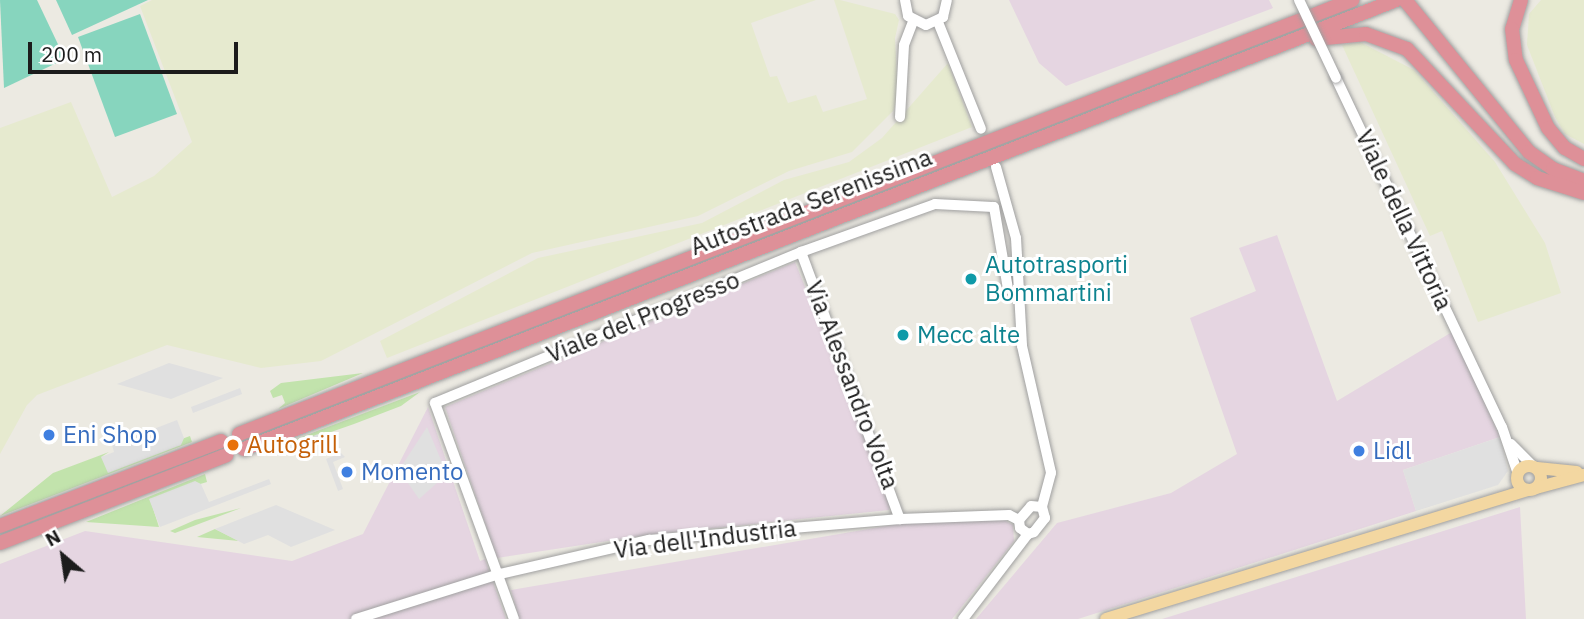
<!DOCTYPE html>
<html>
<head>
<meta charset="utf-8">
<style>
	body { margin:0 }
	#map { position:relative; width:1584px; height:619px; overflow:hidden; background:#eceae2; font-family:"IBM Plex Sans",sans-serif }
	div>[style] { position:absolute }
	[style*='--x'] { left:calc(var(--x)*1px); top:calc(var(--y)*1px); width:calc(var(--w)*1px); rotate:calc(var(--a)*1deg) }
	.industrial>* { inset:0; background:#e5d5e1 }
	.farmland>* { inset:0; background:#e6eacf }
	.grass>* { inset:0; background:#c2e3ac }
	.pitch>* { inset:0; background:#87d5be }
	.parking>* { inset:0; background:#e0e0e0 }
	.roads { filter:drop-shadow(0 0 2px #a0a0a0) drop-shadow(0 0 2px #a0a0a0) }
	.minor>* { height:10px; margin:-5px; padding:0 5px; transform-origin:5px; border-radius:5px; background:#fff }
	.major>* { height:12px; margin:-6px; padding:0 6px; transform-origin:6px; border-radius:6px; background:#f3d7a1 }
	.major>.ring { margin:-6px; padding:0; box-sizing:content-box; background:none; border:12px solid #f3d7a1; border-radius:50% }
	.highway>* { height:14px; margin:-7px; padding:0 7px; transform-origin:7px; border-radius:7px; background:#de9098 }
	.bridges { filter:drop-shadow(0 0 2px #a0a0a0) drop-shadow(0 0 2px #a0a0a0) }
	.minor-bridge>* { height:10px; margin:-5px; padding:0 5px; transform-origin:5px; border-radius:5px; background:#fff }
	.dots>* { width:19px; height:19px; translate:-50% -50%; box-sizing:border-box; border:4px solid #fff; border-radius:50% }
	span { translate:-50% -50%; white-space:nowrap; text-align:center; line-height:1.15; -webkit-text-stroke:6px #fff; paint-order:stroke }
	.street-label { font-size:24px; color:#1c1c1c }
	.culture-label { font-size:24px; color:#0d838f }
	.left { translate:0 -50%; text-align:left }
	.shop-label { font-size:24px; color:#366cbe }
	.food-label { font-size:24px; color:#c56008 }
	.north { position:absolute; left:28px; top:521px; width:70px; height:70px; -webkit-text-stroke:5px #fff; paint-order:stroke; rotate:331deg; font-size:19px; font-weight:700; line-height:28px; text-align:center; color:#1c1c1c }
	.north::after { content:''; display:block; margin:auto; width:24px; height:32px; background:#1c1c1c; clip-path:polygon(50% 0,100% 100%,50% 72%,0 100%) }
	.scale { position:absolute; left:28px; top:42px; width:210px; height:32px; box-sizing:border-box; border:4px solid #1c1c1c; border-top:0; padding-left:9px; font-size:21px; line-height:24px; white-space:nowrap; color:#1c1c1c; -webkit-text-stroke:5px #fff; paint-order:stroke }
</style>
</head>
<body>
<div id="map">
	<div class="industrial">
		<div style="clip-path:polygon(1009px 0,1269px 0,1273px 8px,1066px 86px,1039px 63px)"></div>
		<div style="clip-path:polygon(1277px 235px,1337px 401px,1452px 332px,1500px 437px,1403px 470px,1416px 511px,1078px 619px,976px 619px,1057px 523px,1171px 493px,1237px 454px,1190px 318px,1256px 291px,1239px 248px)"></div>
		<div style="clip-path:polygon(795px 262px,892px 501px,889px 510px,647px 535px,497px 558px,445px 407px)"></div>
		<div style="clip-path:polygon(428px 407px,480px 561px,485px 559px,506px 619px,0 619px,0 564px,85px 531px,292px 561px,363px 534px)"></div>
		<div style="clip-path:polygon(1520px 507px,1526px 619px,1162px 619px,1175px 615px)"></div>
		<div style="clip-path:polygon(1004px 520px,1013px 525px,1014px 541px,952px 619px,519px 619px,511px 590px,915px 521px)"></div>
	</div>
	<div class="farmland">
		<div style="clip-path:polygon(152px 0,816px 0,751px 23px,770px 77px,777px 76px,788px 103px,816px 95px,823px 112px,867px 99px,834px 0,840px 0,895px 14px,899px 20px,895px 38px,898px 96px,894px 110px,852px 152px,789px 171px,698px 216px,532px 253px,321px 361px,261px 368px,167px 345px,37px 395px,27px 405px,0 454px,0 128px,71px 102px,112px 197px,154px 176px,192px 142px,140px 6px)"></div>
		<div style="clip-path:polygon(1541px 0,1584px 0,1584px 144px,1565px 134px,1555px 117px,1527px 45px,1529px 14px)"></div>
		<div style="clip-path:polygon(1360px 42px,1414px 70px,1495px 162px,1545px 243px,1561px 293px,1478px 322px,1442px 231px,1430px 236px,1342px 45px)"></div>
		<div style="clip-path:polygon(948px 63px,972px 127px,387px 358px,380px 341px,538px 258px,702px 223px,784px 180px,849px 162px,882px 138px)"></div>
	</div>
	<div class="grass">
		<div style="clip-path:polygon(363px 373px,278px 409px,285px 403px,282px 395px,273px 398px,270px 391px,281px 383px)"></div>
		<div style="clip-path:polygon(420px 392px,401px 406px,354px 424px,271px 453px,267px 450px)"></div>
		<div style="clip-path:polygon(190px 436px,192px 442px,0 516px,53px 473px,109px 452px,101px 457px,181px 445px,179px 440px)"></div>
		<div style="clip-path:polygon(205px 474px,207px 482px,150px 499px,159px 527px,86px 522px)"></div>
		<div style="clip-path:polygon(241px 508px,175px 533px,170px 531px,195px 520px)"></div>
		<div style="clip-path:polygon(215px 529px,239px 541px,197px 537px)"></div>
	</div>
	<div class="pitch">
		<div style="clip-path:polygon(0 0,37px 0,65px 59px,4px 88px)"></div>
		<div style="clip-path:polygon(56px 0,148px 0,72px 35px)"></div>
		<div style="clip-path:polygon(140px 14px,177px 114px,115px 137px,78px 37px)"></div>
	</div>
	<div class="parking">
		<div style="clip-path:polygon(169px 363px,223px 378px,171px 399px,117px 384px)"></div>
		<div style="clip-path:polygon(240px 388px,242px 394px,193px 413px,191px 407px)"></div>
		<div style="clip-path:polygon(177px 420px,184px 438px,181px 445px,108px 473px,101px 457px,114px 452px,112px 445px)"></div>
		<div style="clip-path:polygon(427px 427px,447px 474px,419px 499px,399px 470px)"></div>
		<div style="clip-path:polygon(318px 434px,320px 439px,281px 455px,279px 450px)"></div>
		<div style="clip-path:polygon(1500px 437px,1508px 471px,1498px 485px,1416px 511px,1403px 470px)"></div>
		<div style="clip-path:polygon(341px 453px,345px 457px,333px 462px,343px 489px,338px 491px,326px 459px)"></div>
		<div style="clip-path:polygon(269px 479px,271px 484px,160px 527px,149px 499px,195px 481px,201px 484px,209px 502px)"></div>
		<div style="clip-path:polygon(276px 505px,335px 530px,291px 547px,268px 535px,244px 544px,215px 529px)"></div>
	</div>
	<div class="roads">
		<div class="minor">
			<div style="--x:905;--y:0;--w:16;--a:79"></div>
			<div style="--x:908;--y:16;--w:20;--a:27"></div>
			<div style="--x:926;--y:25;--w:19;--a:-25"></div>
			<div style="--x:943;--y:17;--w:17;--a:-77"></div>
			<div style="--x:938;--y:22;--w:115;--a:68.1"></div>
			<div style="--x:1336;--y:78;--w:386;--a:64.6"></div>
			<div style="--x:1502;--y:427;--w:50;--a:71.2"></div>
			<div style="--x:900;--y:117;--w:72;--a:-86.8"></div>
			<div style="--x:904;--y:45;--w:26;--a:-69"></div>
			<div style="--x:996;--y:167;--w:74;--a:74.3"></div>
			<div style="--x:1016;--y:238;--w:108;--a:86.8"></div>
			<div style="--x:1022;--y:346;--w:130;--a:77.1"></div>
			<div style="--x:1051;--y:473;--w:35;--a:105"></div>
			<div style="--x:801;--y:252;--w:285;--a:69.7"></div>
			<div style="--x:1511;--y:444;--w:31;--a:45"></div>
			<div style="--x:1028;--y:534;--w:10;--a:-143"></div>
			<div style="--x:1020;--y:528;--w:8;--a:-97"></div>
			<div style="--x:1019;--y:520;--w:18;--a:-49"></div>
			<div style="--x:1031;--y:506;--w:11;--a:5"></div>
			<div style="--x:1028;--y:534;--w:6;--a:-18"></div>
			<div style="--x:1034;--y:532;--w:18;--a:-52"></div>
			<div style="--x:1045;--y:518;--w:11;--a:-105"></div>
			<div style="--x:356;--y:619;--w:151;--a:-17.4"></div>
			<div style="--x:500;--y:574;--w:153;--a:-12.9"></div>
			<div style="--x:649;--y:540;--w:252;--a:-4.8"></div>
			<div style="--x:900;--y:519;--w:109;--a:-2.1"></div>
			<div style="--x:1009;--y:515;--w:11;--a:27"></div>
			<div style="--x:514;--y:619;--w:230;--a:-110.1"></div>
			<div style="--x:435;--y:403;--w:396;--a:-22.4"></div>
			<div style="--x:801;--y:252;--w:142;--a:-19.7"></div>
			<div style="--x:935;--y:204;--w:59;--a:2.9"></div>
			<div style="--x:994;--y:207;--w:83;--a:80.3"></div>
			<div style="--x:963;--y:619;--w:107;--a:-52.6"></div>
		</div>
		<div class="major">
			<div class="ring" style="left:1517px;top:466px;width:12px;height:12px"></div>
			<div style="--x:1537;--y:468;--w:40;--a:5.7"></div>
			<div style="--x:1536;--y:488;--w:50;--a:-15.2"></div>
			<div style="--x:1106;--y:619;--w:441;--a:-17"></div>
		</div>
		<div class="highway">
			<div style="--x:1405;--y:0;--w:196;--a:50.8"></div>
			<div style="--x:1529;--y:152;--w:29;--a:35"></div>
			<div style="--x:1553;--y:169;--w:33;--a:21"></div>
			<div style="--x:1521;--y:0;--w:30;--a:107"></div>
			<div style="--x:1512;--y:29;--w:31;--a:83"></div>
			<div style="--x:1516;--y:60;--w:75;--a:64.8"></div>
			<div style="--x:1548;--y:128;--w:26;--a:50"></div>
			<div style="--x:1565;--y:148;--w:22;--a:30"></div>
			<div style="--x:1316;--y:39;--w:50;--a:-5.7"></div>
			<div style="--x:1366;--y:34;--w:44;--a:20.1"></div>
			<div style="--x:1407;--y:49;--w:158;--a:46.8"></div>
			<div style="--x:1515;--y:164;--w:26;--a:32"></div>
			<div style="--x:1537;--y:178;--w:49;--a:17.7"></div>
			<div style="--x:239;--y:434;--w:1195;--a:-21.3"></div>
			<div style="--x:244;--y:449;--w:1236;--a:-21.29"></div>
			<div style="--x:0;--y:526;--w:237;--a:-21"></div>
			<div style="--x:0;--y:543;--w:243;--a:-21.2"></div>
		</div>
	</div>
	<div class="bridges">
		<div class="minor-bridge">
			<div style="--x:1299;--y:0;--w:86;--a:64.6"></div>
		</div>
	</div>
	<div class="dots">
		<div style="left:971px;top:279px;background:#0f9aa8"></div>
		<div style="left:903px;top:335px;background:#0f9aa8"></div>
		<div style="left:49px;top:435px;background:#3f7fe0"></div>
		<div style="left:233px;top:445px;background:#e8710a"></div>
		<div style="left:1359px;top:451px;background:#3f7fe0"></div>
		<div style="left:347px;top:472px;background:#3f7fe0"></div>
	</div>
	<div class="street-label">
		<span style="left:811px;top:202px;rotate:-21deg">Autostrada Serenissima</span>
		<span style="left:1404px;top:220px;rotate:65deg">Viale della Vittoria</span>
		<span style="left:643px;top:317px;rotate:-22deg">Viale del Progresso</span>
		<span style="left:852px;top:385px;rotate:69deg">Via Alessandro Volta</span>
		<span style="left:705px;top:539px;rotate:-7deg">Via dell'Industria</span>
	</div>
	<div class="culture-label">
		<span class="left" style="left:985px;top:279px">Autotrasporti<br>Bommartini</span>
		<span class="left" style="left:917px;top:335px">Mecc alte</span>
	</div>
	<div class="shop-label">
		<span class="left" style="left:63px;top:435px">Eni Shop</span>
		<span class="left" style="left:1373px;top:451px">Lidl</span>
		<span class="left" style="left:361px;top:472px">Momento</span>
	</div>
	<div class="food-label">
		<span class="left" style="left:247px;top:445px">Autogrill</span>
	</div>
	<div class="north">N</div>
	<div class="scale">200 m</div>
</div>
</body>
</html>
